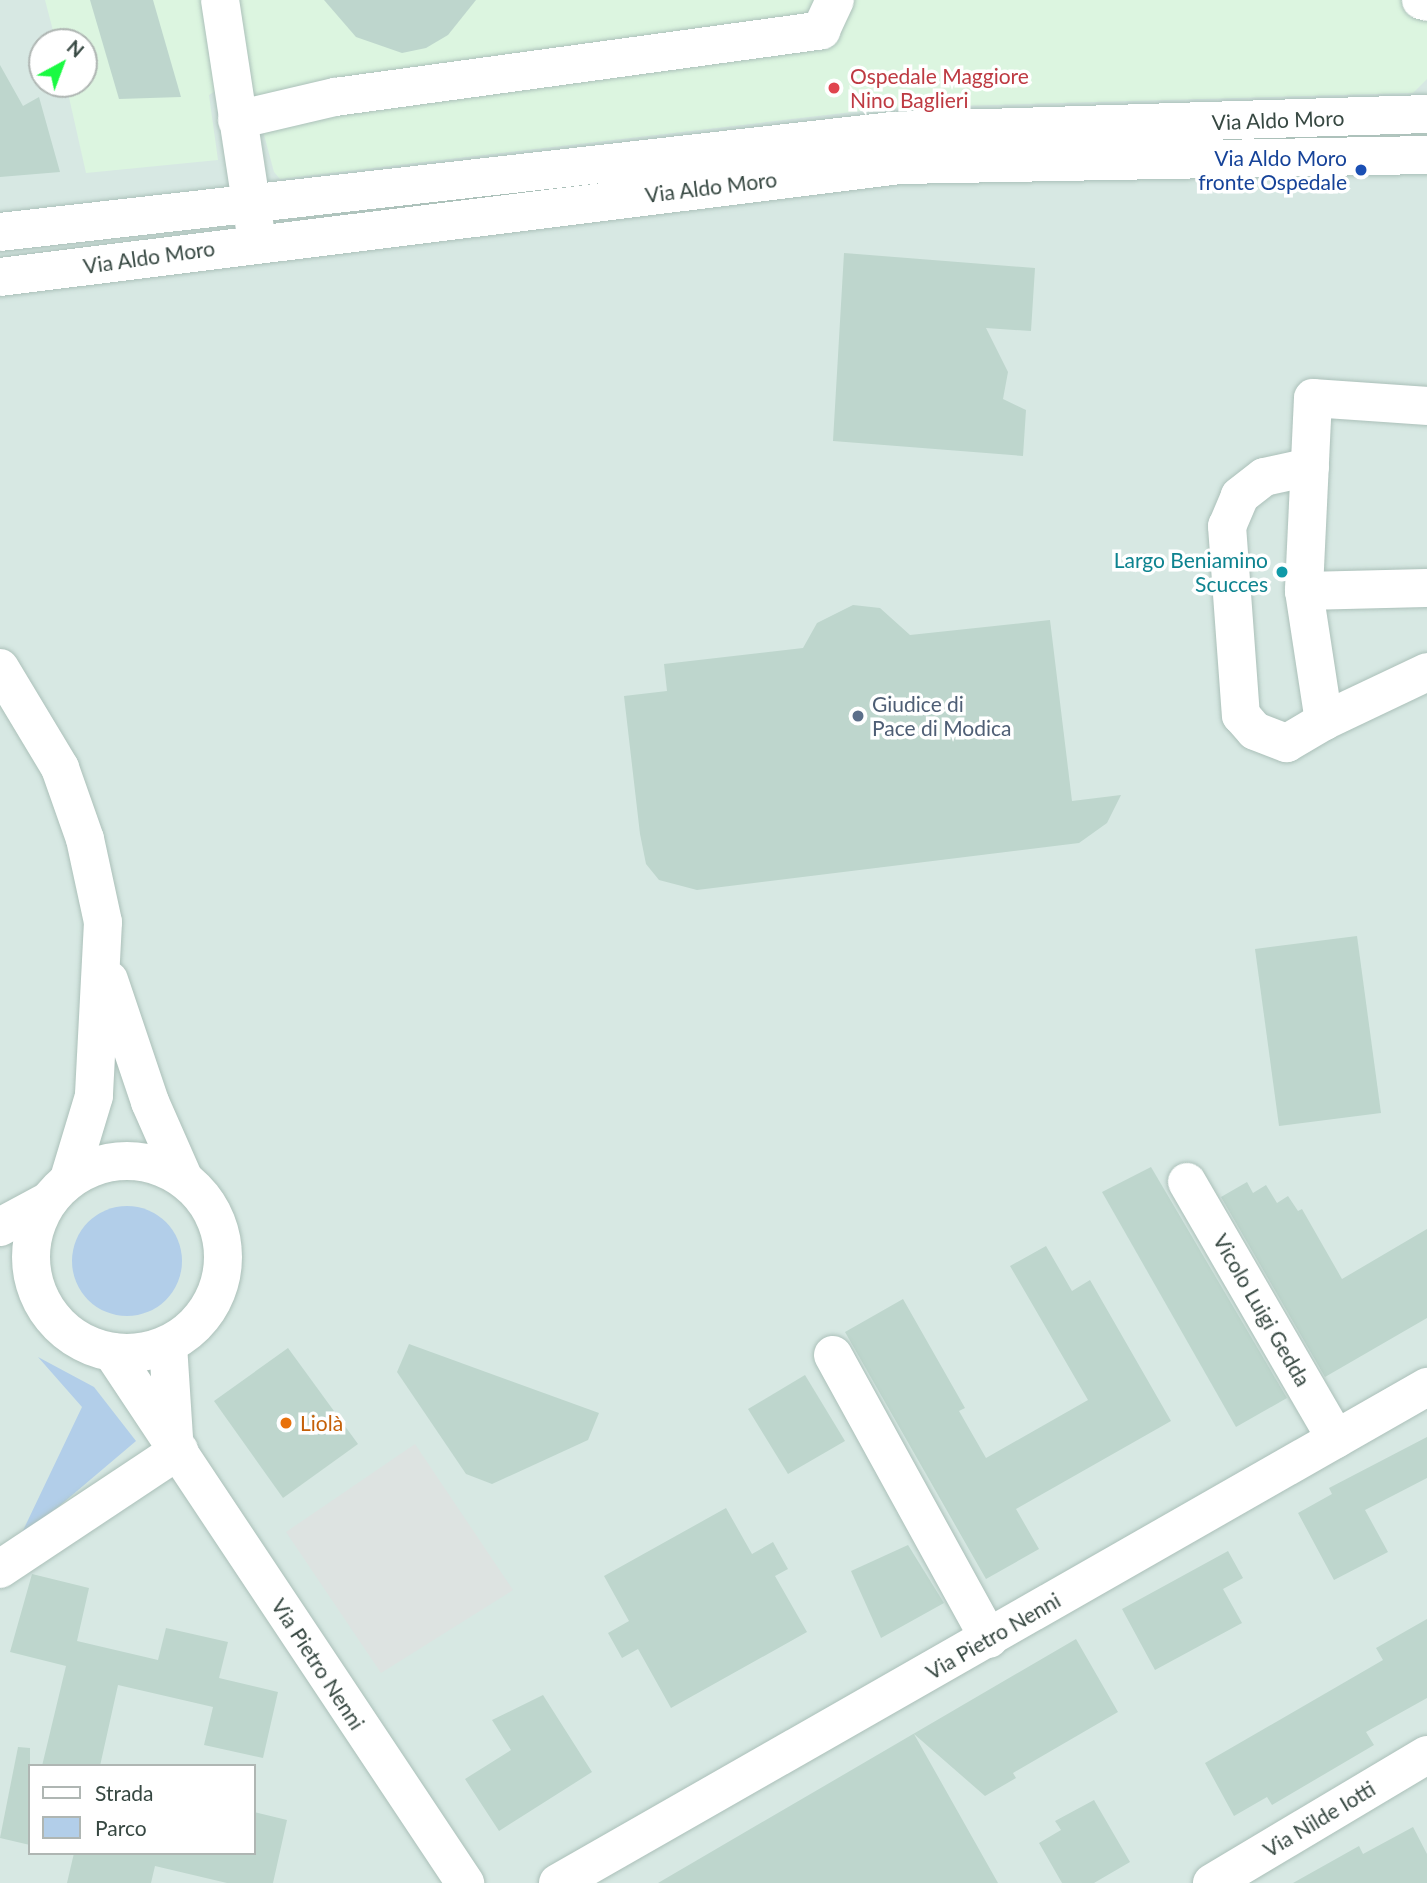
<!DOCTYPE html>
<html>
<head>
<meta charset="utf-8">
<style>
	body { margin:0 }
	#map { position:relative; width:1427px; height:1883px; overflow:hidden; background:#e9f4f1; font-family:Lato,sans-serif }
	div>[style] { position:absolute }
	[style*='--x'] { left:calc(var(--x)*1px); top:calc(var(--y)*1px); width:calc(var(--w)*1px); rotate:calc(var(--a)*1deg) }
	.residential>* { inset:0; background:#d7e8e3 }
	.medical>* { inset:0; background:#dcf5e0 }
	.green>* { inset:0; background:#b2cee9 }
	.round { border-radius:50% }
	.parking>* { inset:0; background:#dde3e1 }
	.building>* { inset:0; background:#bed6cd }
	.roads { filter:drop-shadow(0 0 2px #abc0b9) drop-shadow(0 0 2px #abc0b9) }
	.minor>* { height:38px; margin:-19px; padding:0 19px; transform-origin:19px; border-radius:19px; background:#fff }
	.minor>.ring { margin:-19px; padding:0; box-sizing:content-box; background:none; border:38px solid #fff; border-radius:50% }
	.dots>* { width:19px; height:19px; translate:-50% -50%; box-sizing:border-box; border:4px solid #fff; border-radius:50% }
	span { translate:-50% -50%; white-space:nowrap; text-align:center; line-height:1.15; -webkit-text-stroke:7px #fff; paint-order:stroke }
	.health-label { font-size:21px; color:#be3a42 }
	.left { translate:0 -50%; text-align:left }
	.street-label { font-size:21px; color:#374842 }
	.transit-label { font-size:21px; color:#164399 }
	.right { translate:-100% -50%; text-align:right }
	.culture-label { font-size:21px; color:#0d838f }
	.service-label { font-size:21px; color:#4e5e75 }
	.food-label { font-size:21px; color:#c56008 }
	.legend { position:absolute; left:28px; top:1764px; width:228px; height:91px; box-sizing:border-box; background:#fff; border:2px solid #afb6b3; margin:0; padding:9px 12px; list-style:none; font-size:21px; color:#374842 }
	.legend li { display:flex; align-items:center; gap:14px; height:35px }
	.legend b { width:35px; border:2px solid #afb6b3 }
	.north { position:absolute; left:28px; top:28px; width:70px; height:70px; box-sizing:border-box; background:#fff; border:2px solid #afb6b3; border-radius:50%; rotate:41deg; font-size:19px; font-weight:700; line-height:28px; text-align:center; color:#374842 }
	.north::after { content:''; display:block; margin:auto; width:24px; height:32px; background:#1afa42; clip-path:polygon(50% 0,100% 100%,50% 72%,0 100%) }
</style>
</head>
<body>
<div id="map">
	<div class="residential">
		<div style="clip-path:polygon(evenodd,0 0,1427px 0,1427px 1883px,0 1883px,0 0,42px 42px,84px 42px,84px 84px,42px 84px,42px 42px,0 0,30px 1766px,254px 1766px,254px 1853px,30px 1853px,30px 1766px)"></div>
	</div>
	<div class="medical">
		<div style="clip-path:polygon(45px 0,1427px 0,1427px 79px,1413px 93px,887px 108px,280px 179px,274px 172px,247px 72px,209px 95px,218px 160px,86px 173px,66px 84px,84px 84px,84px 42px,56px 42px)"></div>
	</div>
	<div class="green">
		<div class="round" style="left:72px;top:1206px;width:110px;height:110px"></div>
		<div style="clip-path:polygon(38px 1357px,94px 1387px,136px 1441px,18px 1541px,82px 1407px)"></div>
	</div>
	<div class="parking">
		<div style="clip-path:polygon(415px 1444px,513px 1590px,381px 1673px,286px 1532px)"></div>
	</div>
	<div class="building">
		<div style="clip-path:polygon(90px 0,153px 0,181px 97px,119px 99px)"></div>
		<div style="clip-path:polygon(324px 0,476px 0,448px 35px,426px 48px,402px 53px,356px 37px)"></div>
		<div style="clip-path:polygon(0 65px,23px 106px,39px 97px,60px 172px,0 177px)"></div>
		<div style="clip-path:polygon(844px 253px,1035px 268px,1031px 331px,986px 328px,1008px 372px,1003px 399px,1026px 410px,1023px 456px,833px 441px)"></div>
		<div style="clip-path:polygon(853px 605px,880px 608px,910px 635px,1050px 620px,1072px 801px,1121px 795px,1107px 823px,1079px 843px,697px 890px,659px 880px,646px 864px,640px 834px,624px 696px,667px 691px,664px 664px,803px 648px,817px 623px)"></div>
		<div style="clip-path:polygon(1357px 936px,1381px 1113px,1279px 1126px,1255px 949px)"></div>
		<div style="clip-path:polygon(1151px 1167px,1287px 1398px,1236px 1427px,1102px 1192px)"></div>
		<div style="clip-path:polygon(1247px 1182px,1253px 1193px,1266px 1185px,1277px 1203px,1288px 1196px,1298px 1211px,1302px 1209px,1342px 1279px,1427px 1229px,1427px 1318px,1325px 1377px,1221px 1197px)"></div>
		<div style="clip-path:polygon(1046px 1246px,1072px 1291px,1090px 1280px,1171px 1421px,1016px 1509px,1039px 1549px,986px 1579px,845px 1332px,903px 1299px,965px 1408px,959px 1411px,986px 1458px,1088px 1400px,1010px 1266px)"></div>
		<div style="clip-path:polygon(409px 1344px,599px 1413px,588px 1440px,492px 1484px,466px 1474px,397px 1372px)"></div>
		<div style="clip-path:polygon(288px 1348px,358px 1444px,283px 1498px,214px 1401px)"></div>
		<div style="clip-path:polygon(805px 1375px,845px 1441px,788px 1474px,748px 1409px)"></div>
		<div style="clip-path:polygon(1427px 1437px,1427px 1478px,1365px 1510px,1388px 1552px,1334px 1580px,1298px 1513px,1332px 1494px,1329px 1488px)"></div>
		<div style="clip-path:polygon(726px 1508px,752px 1554px,773px 1542px,788px 1569px,775px 1576px,807px 1632px,671px 1708px,638px 1649px,622px 1658px,608px 1633px,629px 1621px,604px 1576px)"></div>
		<div style="clip-path:polygon(908px 1545px,944px 1603px,881px 1638px,851px 1571px)"></div>
		<div style="clip-path:polygon(1228px 1551px,1243px 1578px,1223px 1589px,1242px 1623px,1155px 1670px,1122px 1609px)"></div>
		<div style="clip-path:polygon(32px 1574px,89px 1588px,77px 1641px,158px 1660px,166px 1628px,228px 1642px,219px 1678px,278px 1692px,263px 1758px,204px 1745px,213px 1707px,118px 1685px,100px 1766px,42px 1766px,66px 1666px,10px 1652px)"></div>
		<div style="clip-path:polygon(1427px 1619px,1427px 1698px,1366px 1732px,1374px 1745px,1272px 1805px,1267px 1797px,1234px 1816px,1205px 1763px,1383px 1660px,1376px 1648px)"></div>
		<div style="clip-path:polygon(1076px 1639px,1118px 1712px,1013px 1773px,1016px 1778px,985px 1796px,914px 1734px,998px 1883px,658px 1883px)"></div>
		<div style="clip-path:polygon(543px 1695px,592px 1772px,499px 1831px,465px 1779px,511px 1750px,492px 1720px)"></div>
		<div style="clip-path:polygon(18px 1747px,30px 1748px,30px 1845px,0 1838px)"></div>
		<div style="clip-path:polygon(1094px 1800px,1130px 1862px,1094px 1883px,1062px 1883px,1039px 1843px,1061px 1830px,1055px 1821px)"></div>
		<div style="clip-path:polygon(254px 1812px,287px 1820px,273px 1883px,227px 1883px,155px 1866px,151px 1883px,67px 1883px,74px 1853px,254px 1853px)"></div>
		<div style="clip-path:polygon(1413px 1827px,1427px 1854px,1427px 1883px,1293px 1883px,1359px 1846px,1363px 1854px)"></div>
	</div>
	<div class="roads">
		<div class="minor">
			<div style="--x:220;--y:0;--w:232;--a:81.3"></div>
			<div style="--x:1421;--y:0;--w:6;--a:18"></div>
			<div style="--x:237;--y:120;--w:101;--a:-13.2"></div>
			<div style="--x:335;--y:97;--w:491;--a:-7.8"></div>
			<div style="--x:821;--y:30;--w:33;--a:-65"></div>
			<div style="--x:0;--y:232;--w:898;--a:-6.46"></div>
			<div style="--x:892;--y:131;--w:535;--a:-1.82"></div>
			<div style="--x:0;--y:277;--w:908;--a:-7.09"></div>
			<div style="--x:901;--y:165;--w:526;--a:-1.09"></div>
			<div style="--x:1427;--y:406;--w:114;--a:-176"></div>
			<div style="--x:1313;--y:398;--w:193;--a:92.7"></div>
			<div style="--x:1304;--y:591;--w:132;--a:81.3"></div>
			<div style="--x:1324;--y:721;--w:114;--a:-25.4"></div>
			<div style="--x:1310;--y:467;--w:47;--a:167.7"></div>
			<div style="--x:1264;--y:477;--w:31;--a:142"></div>
			<div style="--x:1240;--y:496;--w:33;--a:113"></div>
			<div style="--x:1227;--y:526;--w:190;--a:85.8"></div>
			<div style="--x:1241;--y:715;--w:21;--a:49"></div>
			<div style="--x:1255;--y:731;--w:34;--a:21"></div>
			<div style="--x:1287;--y:743;--w:43;--a:-30.7"></div>
			<div style="--x:1304;--y:591;--w:123;--a:-1.4"></div>
			<div style="--x:0;--y:668;--w:117;--a:59"></div>
			<div style="--x:60;--y:768;--w:75;--a:70.6"></div>
			<div style="--x:85;--y:839;--w:85;--a:77.8"></div>
			<div style="--x:103;--y:922;--w:174;--a:93"></div>
			<div style="--x:94;--y:1096;--w:87;--a:106.8"></div>
			<div style="--x:109;--y:980;--w:129;--a:71.4"></div>
			<div style="--x:150;--y:1102;--w:84;--a:66.2"></div>
			<div class="ring" style="left:31px;top:1161px;width:154px;height:154px"></div>
			<div style="--x:1187;--y:1182;--w:297;--a:59.9"></div>
			<div style="--x:0;--y:1227;--w:55;--a:-28.4"></div>
			<div style="--x:168;--y:1345;--w:93;--a:86.3"></div>
			<div style="--x:112;--y:1352;--w:638;--a:56.38"></div>
			<div style="--x:833;--y:1355;--w:324;--a:61.2"></div>
			<div style="--x:0;--y:1569;--w:215;--a:-33.6"></div>
			<div style="--x:558;--y:1883;--w:1001;--a:-29.72"></div>
			<div style="--x:1212;--y:1883;--w:250;--a:-30.8"></div>
		</div>
	</div>
	<div class="dots">
		<div style="left:834px;top:88px;background:#e0444e"></div>
		<div style="left:1361px;top:170px;background:#1a4fb4"></div>
		<div style="left:1282px;top:572px;background:#0f9aa8"></div>
		<div style="left:858px;top:716px;background:#5c6f8a"></div>
		<div style="left:286px;top:1423px;background:#e8710a"></div>
	</div>
	<div class="health-label">
		<span class="left" style="left:850px;top:88px">Ospedale Maggiore<br>Nino Baglieri</span>
	</div>
	<div class="street-label">
		<span style="left:1278px;top:120px;rotate:-2deg">Via Aldo Moro</span>
		<span style="left:711px;top:187px;rotate:-7deg">Via Aldo Moro</span>
		<span style="left:149px;top:257px;rotate:-8deg">Via Aldo Moro</span>
		<span style="left:1262px;top:1310px;rotate:60deg">Vicolo Luigi Gedda</span>
		<span style="left:993px;top:1636px;rotate:-30deg">Via Pietro Nenni</span>
		<span style="left:318px;top:1664px;rotate:57deg">Via Pietro Nenni</span>
		<span style="left:1319px;top:1819px;rotate:-31deg">Via Nilde Iotti</span>
	</div>
	<div class="transit-label">
		<span class="right" style="left:1347px;top:170px">Via Aldo Moro<br>fronte Ospedale</span>
	</div>
	<div class="culture-label">
		<span class="right" style="left:1268px;top:572px">Largo Beniamino<br>Scucces</span>
	</div>
	<div class="service-label">
		<span class="left" style="left:872px;top:716px">Giudice di<br>Pace di Modica</span>
	</div>
	<div class="food-label">
		<span class="left" style="left:300px;top:1423px">Liolà</span>
	</div>
	<ul class="legend">
	<li><b style="height:9px;background:#fff"></b>Strada</li>
	<li><b style="height:19px;background:#b2cee9"></b>Parco</li>
	</ul>
	<div class="north">N</div>
</div>
</body>
</html>
